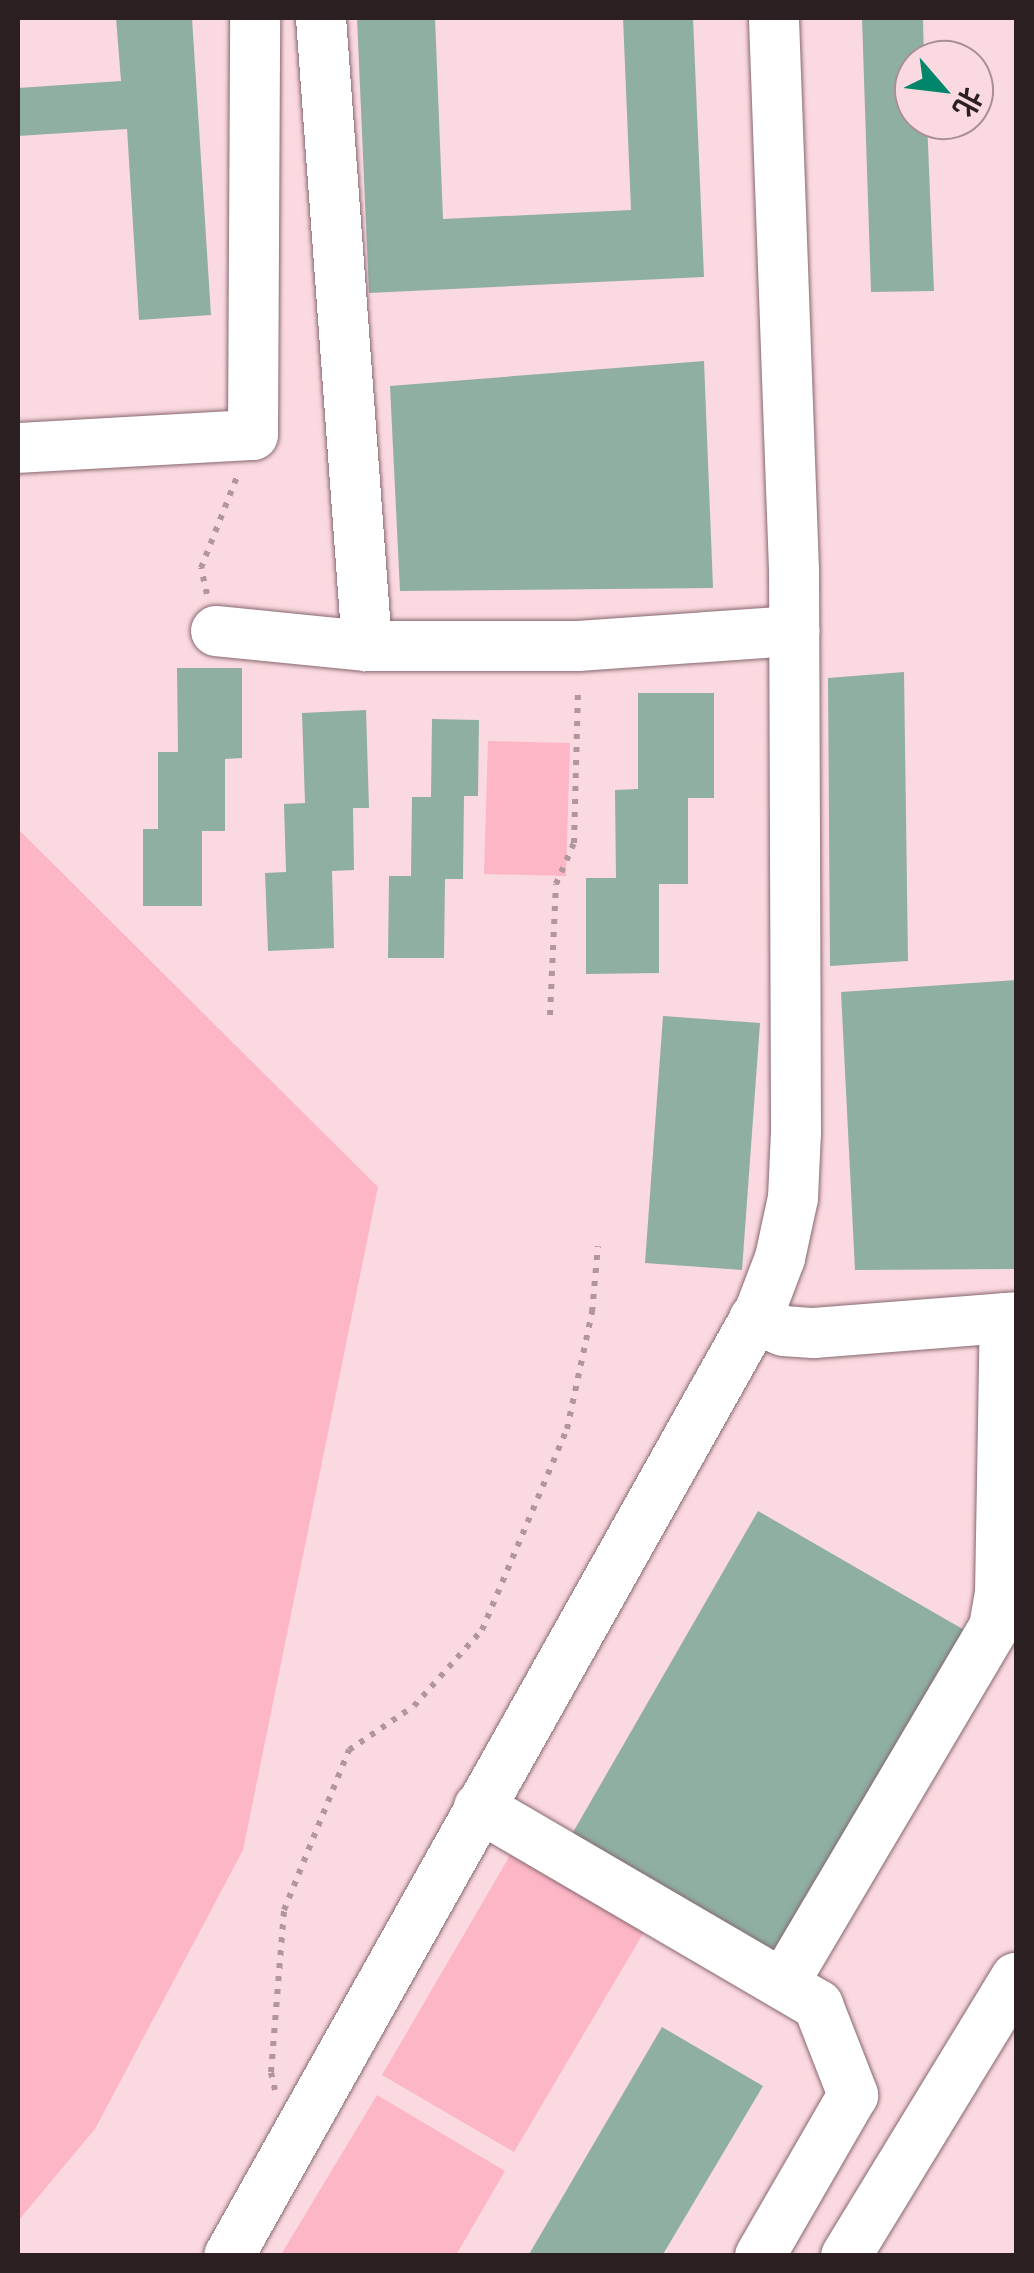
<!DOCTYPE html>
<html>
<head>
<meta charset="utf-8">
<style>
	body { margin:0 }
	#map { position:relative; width:1034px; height:2273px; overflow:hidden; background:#fbd9e0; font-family:"Noto Serif","Noto Sans SC",serif }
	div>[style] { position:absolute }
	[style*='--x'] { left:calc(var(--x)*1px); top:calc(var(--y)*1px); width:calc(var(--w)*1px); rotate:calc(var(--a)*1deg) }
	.green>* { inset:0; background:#fcb6c6 }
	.building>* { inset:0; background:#8fafa3 }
	.path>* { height:6px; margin-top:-3px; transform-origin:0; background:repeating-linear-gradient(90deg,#b1979d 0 5px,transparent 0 13px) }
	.roads { filter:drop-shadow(0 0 2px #86686f) drop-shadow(0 0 2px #86686f) }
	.minor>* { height:50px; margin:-25px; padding:0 25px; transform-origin:25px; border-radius:25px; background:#fff }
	span { translate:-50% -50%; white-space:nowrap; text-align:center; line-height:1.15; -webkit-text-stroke:9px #fbd9e0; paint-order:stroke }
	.frame { position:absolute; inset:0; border:20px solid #2b1f22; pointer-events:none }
	.north { position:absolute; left:894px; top:40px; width:100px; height:100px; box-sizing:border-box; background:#fbd9e0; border:2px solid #a88f94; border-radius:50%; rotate:118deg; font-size:28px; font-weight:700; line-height:40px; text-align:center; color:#2b1f22 }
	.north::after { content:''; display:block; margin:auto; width:35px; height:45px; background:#00866a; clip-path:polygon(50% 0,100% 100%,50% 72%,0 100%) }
</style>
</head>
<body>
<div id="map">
	<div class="green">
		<div style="clip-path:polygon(488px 741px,570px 743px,566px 876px,484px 874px)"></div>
		<div style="clip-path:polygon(18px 829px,378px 1187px,243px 1850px,95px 2129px,18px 2221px)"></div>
		<div style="clip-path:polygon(512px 1852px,644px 1932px,514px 2152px,382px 2075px)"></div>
		<div style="clip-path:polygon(377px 2095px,505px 2171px,456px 2255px,282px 2253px)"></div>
	</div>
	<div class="building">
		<div style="clip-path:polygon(116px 18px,192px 18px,211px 315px,139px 320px,127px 129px,18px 136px,18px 88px,121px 81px)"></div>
		<div style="clip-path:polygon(357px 18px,435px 18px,443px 219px,631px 210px,623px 18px,693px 18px,704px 277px,369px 293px)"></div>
		<div style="clip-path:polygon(862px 18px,923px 18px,924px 60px,914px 60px,914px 120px,927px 120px,934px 291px,871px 292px)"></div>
		<div style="clip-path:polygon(704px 361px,713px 588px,400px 591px,390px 386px)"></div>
		<div style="clip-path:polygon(177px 668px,242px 668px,242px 758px,225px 759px,225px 831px,202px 831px,202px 906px,143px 906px,143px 829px,158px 829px,158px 752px,178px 752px)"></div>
		<div style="clip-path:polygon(904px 672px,908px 961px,830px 966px,828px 678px)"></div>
		<div style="clip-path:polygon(638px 693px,714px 693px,714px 798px,688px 798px,688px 884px,659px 884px,659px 973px,586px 974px,586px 878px,616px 878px,615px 790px,638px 789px)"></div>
		<div style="clip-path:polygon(366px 710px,369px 808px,353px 808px,354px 870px,332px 871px,334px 948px,268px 951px,265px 873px,286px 872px,284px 804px,305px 803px,302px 713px)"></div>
		<div style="clip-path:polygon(432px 719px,479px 720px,478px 796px,464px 796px,463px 879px,445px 879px,444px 958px,388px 958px,389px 876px,411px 876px,412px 797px,431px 797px)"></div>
		<div style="clip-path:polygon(1016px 980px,1016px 1269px,855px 1270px,841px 992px)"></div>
		<div style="clip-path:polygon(663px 1016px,760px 1023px,742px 1270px,645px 1263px)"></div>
		<div style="clip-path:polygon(758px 1511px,973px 1635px,783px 1965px,568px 1841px)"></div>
		<div style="clip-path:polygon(662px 2027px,763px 2086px,662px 2256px,528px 2256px)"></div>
	</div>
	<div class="path">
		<div style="--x:207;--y:594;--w:27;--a:-103"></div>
		<div style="--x:201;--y:568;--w:101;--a:-68.5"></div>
		<div style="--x:550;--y:1015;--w:131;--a:-87.4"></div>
		<div style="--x:556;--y:884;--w:45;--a:-66.3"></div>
		<div style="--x:574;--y:843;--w:156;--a:-88.5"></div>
		<div style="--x:275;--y:2090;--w:18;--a:-103"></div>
		<div style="--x:271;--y:2072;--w:163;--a:-85.4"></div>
		<div style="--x:284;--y:1910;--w:173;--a:-67.9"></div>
		<div style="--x:349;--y:1750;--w:78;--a:-34.1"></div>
		<div style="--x:414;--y:1706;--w:102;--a:-48.2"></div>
		<div style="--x:482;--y:1630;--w:218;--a:-67.1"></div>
		<div style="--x:567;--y:1429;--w:120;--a:-77.9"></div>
		<div style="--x:592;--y:1312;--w:66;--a:-84.8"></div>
	</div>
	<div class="roads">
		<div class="minor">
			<div style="--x:321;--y:18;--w:630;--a:85.81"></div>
			<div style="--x:18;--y:448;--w:235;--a:-3.2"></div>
			<div style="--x:253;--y:435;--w:417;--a:-89.7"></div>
			<div style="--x:216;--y:631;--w:152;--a:5.7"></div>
			<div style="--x:367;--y:646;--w:211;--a:0"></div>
			<div style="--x:578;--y:646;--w:217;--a:-4"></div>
			<div style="--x:754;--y:1319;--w:31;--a:22"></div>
			<div style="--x:783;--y:1331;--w:31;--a:4"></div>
			<div style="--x:814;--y:1333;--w:203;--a:-4.5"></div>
			<div style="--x:479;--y:1807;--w:393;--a:30.3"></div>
			<div style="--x:818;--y:2005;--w:97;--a:68.7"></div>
			<div style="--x:853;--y:2095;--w:186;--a:120"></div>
			<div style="--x:783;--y:1984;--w:415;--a:-59.4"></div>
			<div style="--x:994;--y:1627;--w:34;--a:-80"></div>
			<div style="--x:1000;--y:1594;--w:276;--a:-89"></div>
			<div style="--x:229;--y:2256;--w:1087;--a:-60.7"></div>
			<div style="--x:761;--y:1308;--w:53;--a:-69.2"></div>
			<div style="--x:780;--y:1258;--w:61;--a:-77.8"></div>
			<div style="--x:793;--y:1198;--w:66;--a:-87.4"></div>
			<div style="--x:796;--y:1132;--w:562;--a:-90.2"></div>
			<div style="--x:794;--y:570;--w:552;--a:-92.08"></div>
			<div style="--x:846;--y:2256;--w:326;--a:-58.6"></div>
		</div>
	</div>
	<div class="frame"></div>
	<div class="north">北</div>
</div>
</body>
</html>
